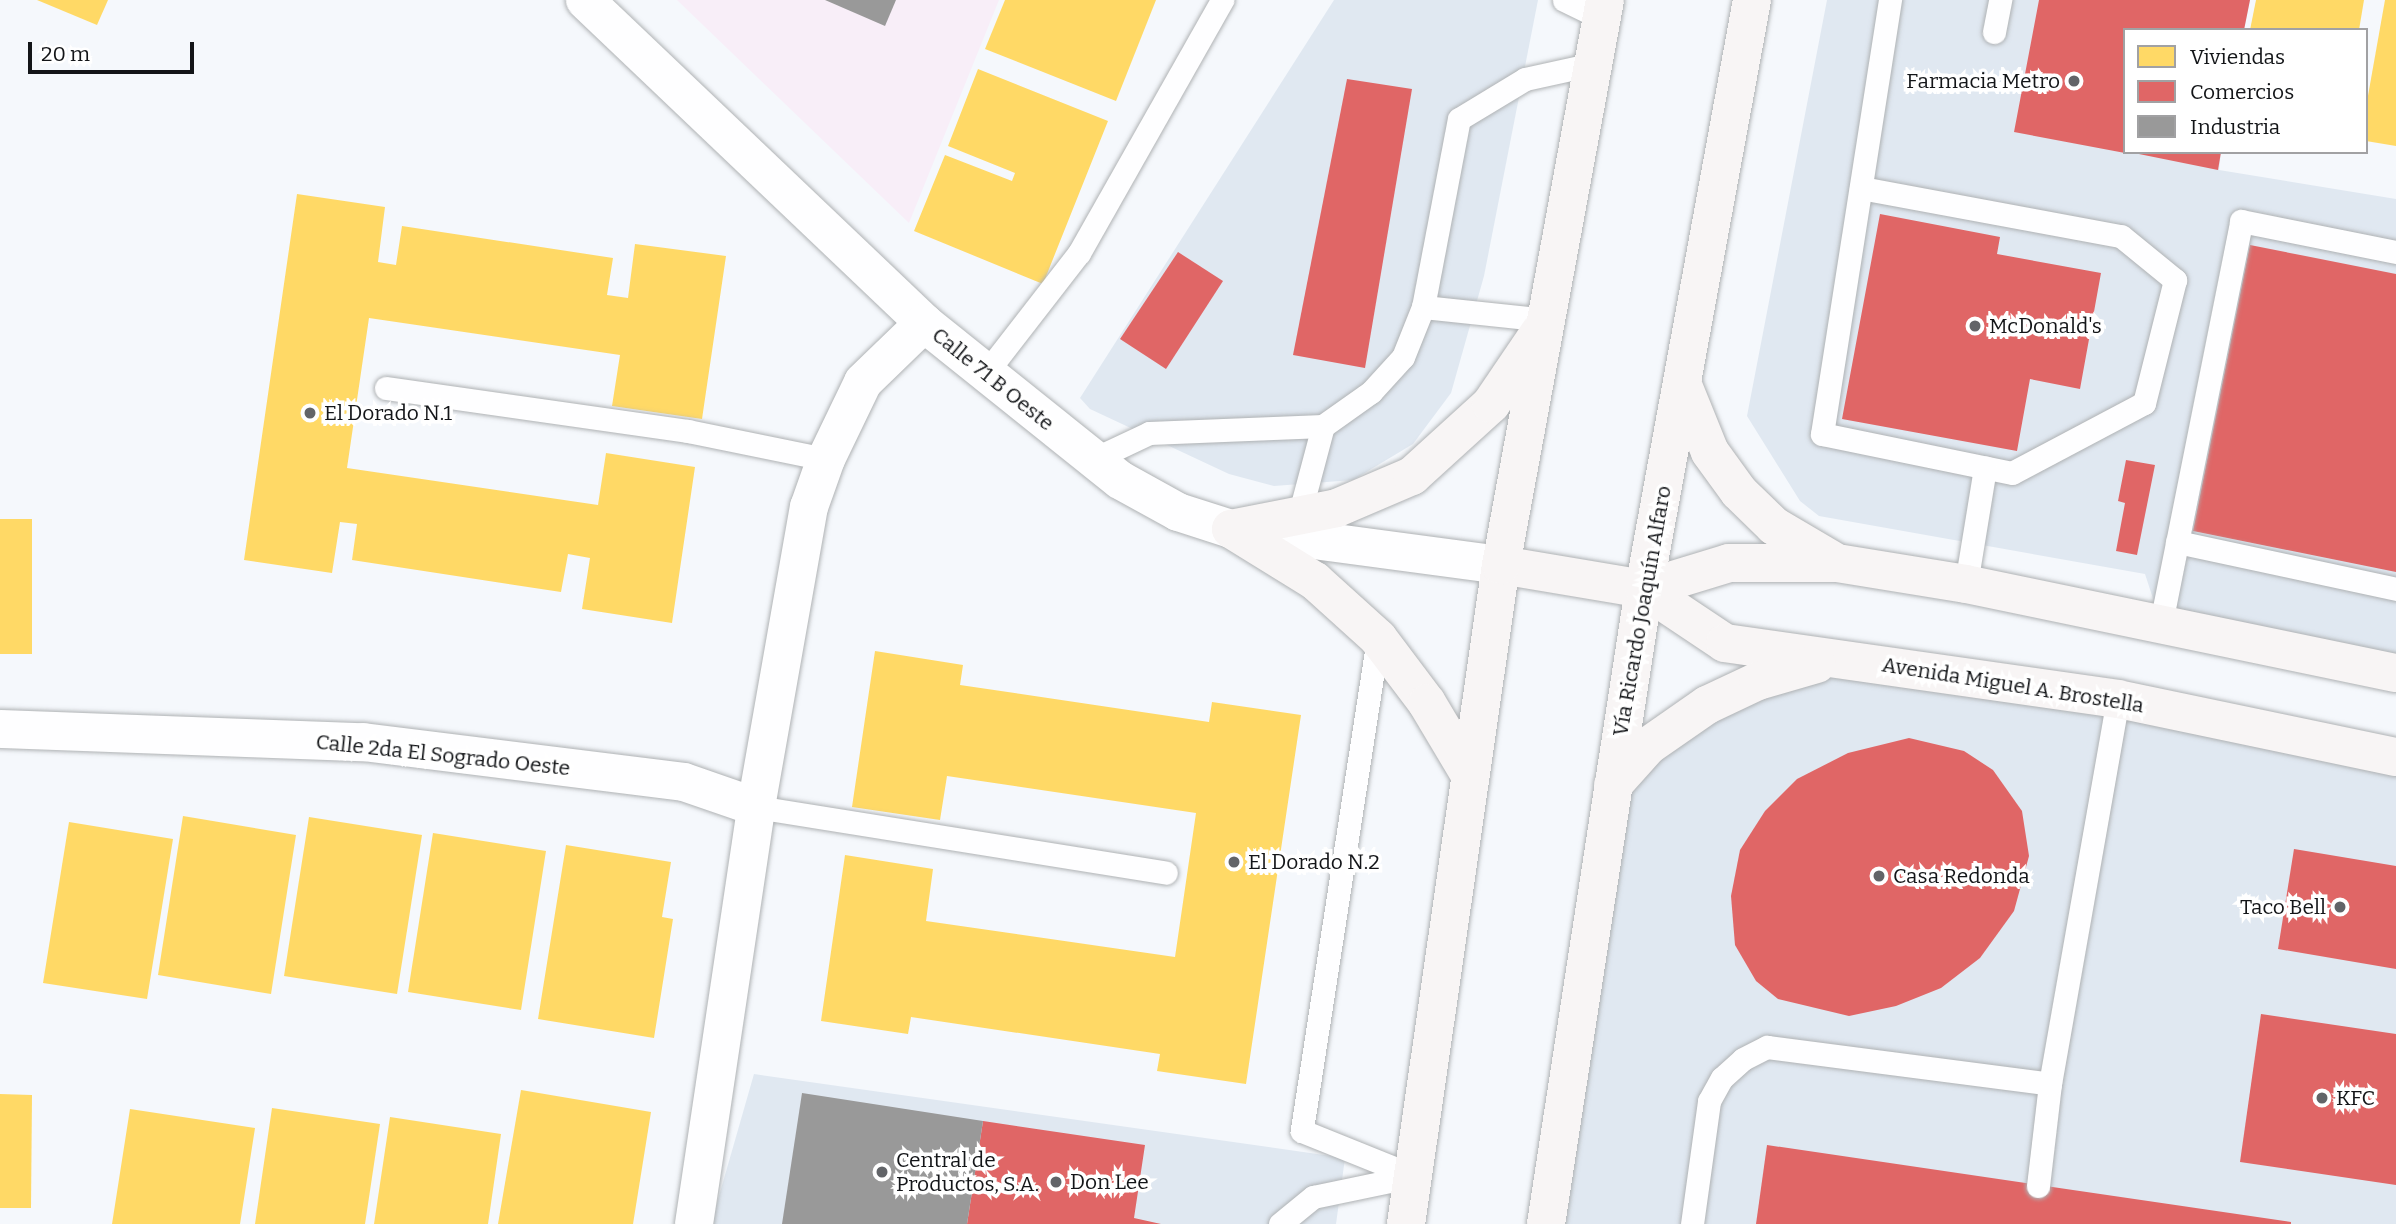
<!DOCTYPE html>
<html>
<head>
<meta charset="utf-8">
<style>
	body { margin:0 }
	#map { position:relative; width:2396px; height:1224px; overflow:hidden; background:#f5f8fc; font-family:Bitter,serif }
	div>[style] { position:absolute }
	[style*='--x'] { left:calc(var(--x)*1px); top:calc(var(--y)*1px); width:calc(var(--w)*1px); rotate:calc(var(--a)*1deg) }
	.built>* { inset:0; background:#e0e8f1 }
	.industrial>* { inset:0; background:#f8eef8 }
	.homes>* { inset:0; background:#ffd966 }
	.shops>* { inset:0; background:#e06666 }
	.industry>* { inset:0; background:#999 }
	.roads { filter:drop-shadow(0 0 2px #afb2b4) drop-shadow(0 0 2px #afb2b4) }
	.lane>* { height:23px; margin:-11.5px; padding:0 11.5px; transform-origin:11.5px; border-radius:11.5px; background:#fefeff }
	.street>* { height:38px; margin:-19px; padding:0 19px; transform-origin:19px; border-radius:19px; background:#fefeff }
	.primary>* { height:38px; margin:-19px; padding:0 19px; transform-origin:19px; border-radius:19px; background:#f8f5f5 }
	.dots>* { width:19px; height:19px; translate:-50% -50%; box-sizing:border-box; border:4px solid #fff; border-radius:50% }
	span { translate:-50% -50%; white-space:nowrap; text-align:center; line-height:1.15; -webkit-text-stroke:7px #fff; paint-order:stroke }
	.poi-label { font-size:21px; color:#131518 }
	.right { translate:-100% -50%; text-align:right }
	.left { translate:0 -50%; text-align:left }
	.street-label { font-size:21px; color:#131518 }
	.legend { position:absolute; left:2123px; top:28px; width:245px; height:126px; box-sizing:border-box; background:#fff; border:2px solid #a1a1a3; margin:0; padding:9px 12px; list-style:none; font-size:21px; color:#131518 }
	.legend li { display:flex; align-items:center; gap:14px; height:35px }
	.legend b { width:35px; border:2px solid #a1a1a3 }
	.scale { position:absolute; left:28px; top:42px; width:166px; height:32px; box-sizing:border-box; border:4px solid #131518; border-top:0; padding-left:9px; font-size:21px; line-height:24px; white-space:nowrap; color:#131518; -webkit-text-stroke:5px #fff; paint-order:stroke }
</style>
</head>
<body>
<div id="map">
	<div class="built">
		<div style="clip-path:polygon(1334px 0,1538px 0,1484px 276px,1451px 393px,1413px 444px,1353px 480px,1274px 486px,1229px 474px,1090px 409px,1080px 398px)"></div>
		<div style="clip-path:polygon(1827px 0,2250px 0,2244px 30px,2125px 30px,2125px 152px,2221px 152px,2219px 170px,2396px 199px,2396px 673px,2161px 623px,2145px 574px,1819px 516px,1800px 501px,1747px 416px)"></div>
		<div style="clip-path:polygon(1793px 671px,2396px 757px,2396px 1224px,1546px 1224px,1613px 785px)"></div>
		<div style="clip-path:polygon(754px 1074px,1345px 1158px,1336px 1224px,711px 1224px)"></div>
	</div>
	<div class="industrial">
		<div style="clip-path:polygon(677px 0,999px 0,909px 223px)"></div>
	</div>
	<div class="homes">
		<div style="clip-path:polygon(37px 0,108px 0,97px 25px)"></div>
		<div style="clip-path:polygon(1005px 0,1156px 0,1116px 101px,985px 49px)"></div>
		<div style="clip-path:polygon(2256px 0,2364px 0,2359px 30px,2250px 30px)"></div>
		<div style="clip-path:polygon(2385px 0,2396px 0,2396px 146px,2366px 141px,2366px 107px)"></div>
		<div style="clip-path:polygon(978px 69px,1108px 121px,1043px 284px,914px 231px,945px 155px,1012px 181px,1015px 173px,948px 146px)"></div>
		<div style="clip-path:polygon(297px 194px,385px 207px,378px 262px,396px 265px,402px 226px,613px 258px,607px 295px,628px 298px,635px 244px,726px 256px,702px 419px,612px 406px,620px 355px,369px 318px,347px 468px,598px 505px,606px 453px,695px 467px,672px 623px,582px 609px,590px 558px,568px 554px,561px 592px,352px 560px,357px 524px,340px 522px,332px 573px,244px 560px)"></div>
		<div style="clip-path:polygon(0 519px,32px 519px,32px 654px,0 654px)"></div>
		<div style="clip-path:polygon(875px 651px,963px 665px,960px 685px,1209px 722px,1212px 702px,1301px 715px,1246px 1084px,1157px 1071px,1160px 1054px,911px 1017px,908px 1034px,821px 1021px,845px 855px,933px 869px,926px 921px,1175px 957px,1196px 813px,947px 776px,940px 820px,852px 807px)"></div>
		<div style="clip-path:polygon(183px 816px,296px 835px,271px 994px,158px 975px)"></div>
		<div style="clip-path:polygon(309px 817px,422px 835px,397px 994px,284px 976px)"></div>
		<div style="clip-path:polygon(69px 822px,173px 839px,147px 999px,43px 983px)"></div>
		<div style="clip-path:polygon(433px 833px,546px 851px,521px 1010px,408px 992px)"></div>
		<div style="clip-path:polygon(566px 845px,671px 862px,662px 917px,673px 919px,654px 1038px,538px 1019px)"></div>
		<div style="clip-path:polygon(521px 1090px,651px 1112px,633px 1224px,498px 1224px)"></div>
		<div style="clip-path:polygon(0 1094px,32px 1095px,31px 1208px,0 1208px)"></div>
		<div style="clip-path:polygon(272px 1108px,380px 1124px,365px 1224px,255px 1224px)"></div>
		<div style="clip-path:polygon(130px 1109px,255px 1128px,240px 1224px,112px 1224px)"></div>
		<div style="clip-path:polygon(390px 1117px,501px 1134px,488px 1224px,374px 1224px)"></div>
	</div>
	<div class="shops">
		<div style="clip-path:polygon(2039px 0,2250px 0,2244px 30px,2125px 30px,2125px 153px,2014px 132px)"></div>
		<div style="clip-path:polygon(1347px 79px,1412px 89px,1365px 368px,1293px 355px)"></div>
		<div style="clip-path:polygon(2129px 152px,2221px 152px,2218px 170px)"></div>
		<div style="clip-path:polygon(1880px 214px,2000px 237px,1997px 254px,2101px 273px,2080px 389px,2030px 379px,2017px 451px,1842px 419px)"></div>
		<div style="clip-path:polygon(2250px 245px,2396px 274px,2396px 572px,2193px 531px)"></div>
		<div style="clip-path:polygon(1178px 252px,1223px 281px,1166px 369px,1120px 339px)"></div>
		<div style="clip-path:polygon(2126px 460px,2155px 465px,2137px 555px,2116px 551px,2125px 503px,2118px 501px)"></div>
		<div style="clip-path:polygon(1909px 738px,1964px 751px,1993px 770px,2022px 811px,2029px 856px,2014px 911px,1980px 958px,1941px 988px,1896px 1006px,1849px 1016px,1778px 999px,1756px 981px,1735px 945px,1731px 896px,1740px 850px,1765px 811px,1797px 779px,1848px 753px)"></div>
		<div style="clip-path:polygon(2294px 849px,2396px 866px,2396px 969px,2278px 949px)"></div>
		<div style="clip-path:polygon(2261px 1014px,2396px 1034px,2396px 1185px,2240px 1162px)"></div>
		<div style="clip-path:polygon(983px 1121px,1145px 1145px,1134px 1218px,1161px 1224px,967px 1224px)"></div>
		<div style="clip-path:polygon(1767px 1145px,2291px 1222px,2291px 1224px,1756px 1224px)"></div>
	</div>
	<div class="industry">
		<div style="clip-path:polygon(825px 0,896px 0,885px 26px)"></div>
		<div style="clip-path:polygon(802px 1093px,983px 1121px,967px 1224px,782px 1224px)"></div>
	</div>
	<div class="roads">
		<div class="lane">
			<div style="--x:1564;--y:0;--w:41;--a:25.9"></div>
			<div style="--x:1994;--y:32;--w:33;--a:-79"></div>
			<div style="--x:1861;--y:188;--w:264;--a:10.5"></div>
			<div style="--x:2121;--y:236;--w:70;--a:39.2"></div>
			<div style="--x:2175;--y:280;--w:127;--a:104.1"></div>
			<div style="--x:2144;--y:403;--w:149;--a:152.1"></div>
			<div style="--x:2012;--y:473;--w:194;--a:-168.4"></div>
			<div style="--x:1822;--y:434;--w:439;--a:-81.1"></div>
			<div style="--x:1423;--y:307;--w:125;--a:6"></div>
			<div style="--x:985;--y:374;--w:153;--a:-52.2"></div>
			<div style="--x:1079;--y:253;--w:291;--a:-60.5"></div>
			<div style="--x:386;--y:388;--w:305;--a:8.1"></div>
			<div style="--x:688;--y:431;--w:141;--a:11.5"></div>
			<div style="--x:1092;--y:460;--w:63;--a:-25.3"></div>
			<div style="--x:1149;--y:433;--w:174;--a:-2.3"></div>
			<div style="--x:1299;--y:516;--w:93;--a:-75.1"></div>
			<div style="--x:1323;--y:426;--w:59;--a:-35.3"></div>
			<div style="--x:1371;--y:392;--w:47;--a:-47.6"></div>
			<div style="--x:1403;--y:357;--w:54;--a:-68.2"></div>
			<div style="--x:1423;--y:307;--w:191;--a:-79.2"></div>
			<div style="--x:1459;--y:119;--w:77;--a:-31.2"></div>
			<div style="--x:1525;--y:79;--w:70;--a:-12.4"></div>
			<div style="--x:2177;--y:542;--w:224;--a:12.1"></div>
			<div style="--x:1966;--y:584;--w:118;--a:-80.7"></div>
			<div style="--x:2161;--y:623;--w:410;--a:-78.7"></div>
			<div style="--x:2241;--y:221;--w:158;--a:11.3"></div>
			<div style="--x:1378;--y:638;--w:499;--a:98.8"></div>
			<div style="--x:1302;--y:1131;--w:121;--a:21.9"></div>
			<div style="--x:756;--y:807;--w:415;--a:9.1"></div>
			<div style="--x:2038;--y:1186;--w:103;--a:-83.3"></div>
			<div style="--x:2050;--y:1084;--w:391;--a:-80"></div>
			<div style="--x:1280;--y:1224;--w:43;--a:-39.3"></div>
			<div style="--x:1313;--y:1197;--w:103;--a:-11.7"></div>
			<div style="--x:1692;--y:1224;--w:124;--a:-82.1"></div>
			<div style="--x:1709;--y:1101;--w:26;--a:-61"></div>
			<div style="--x:1722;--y:1078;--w:28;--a:-42"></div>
			<div style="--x:1743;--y:1059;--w:27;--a:-27"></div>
			<div style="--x:1767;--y:1047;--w:285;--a:7.4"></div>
		</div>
		<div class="street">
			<div style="--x:585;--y:0;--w:468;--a:43.6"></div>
			<div style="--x:924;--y:323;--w:251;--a:38.7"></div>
			<div style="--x:1120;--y:480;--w:66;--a:28.9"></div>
			<div style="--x:1178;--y:512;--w:56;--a:17.8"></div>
			<div style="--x:1231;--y:529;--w:272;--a:7.6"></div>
			<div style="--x:0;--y:729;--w:363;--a:2.1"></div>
			<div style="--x:363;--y:742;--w:323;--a:7.1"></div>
			<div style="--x:684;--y:782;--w:76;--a:19.1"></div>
			<div style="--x:694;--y:1224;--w:422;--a:-81.5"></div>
			<div style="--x:756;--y:807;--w:305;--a:-80"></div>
			<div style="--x:809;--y:507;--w:51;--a:-70.5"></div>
			<div style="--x:826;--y:459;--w:85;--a:-64.3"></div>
			<div style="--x:863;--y:382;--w:85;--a:-44"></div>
		</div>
		<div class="primary">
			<div style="--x:1682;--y:383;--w:74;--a:67.9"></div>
			<div style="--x:1710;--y:452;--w:49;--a:54.1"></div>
			<div style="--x:1739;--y:492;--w:49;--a:44.2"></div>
			<div style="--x:1774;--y:526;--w:67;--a:30.4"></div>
			<div style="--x:1231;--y:529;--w:108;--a:-11.2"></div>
			<div style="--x:1337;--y:508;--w:82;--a:-23.1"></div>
			<div style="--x:1412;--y:476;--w:107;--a:-42.3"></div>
			<div style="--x:1491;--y:404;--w:86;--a:-55.9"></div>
			<div style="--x:1231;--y:529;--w:99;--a:31.8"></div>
			<div style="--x:1315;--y:581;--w:85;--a:42.1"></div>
			<div style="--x:1378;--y:638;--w:81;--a:53"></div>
			<div style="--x:1427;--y:703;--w:84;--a:59.2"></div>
			<div style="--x:1501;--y:565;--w:145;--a:9.5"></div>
			<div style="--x:1644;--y:589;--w:97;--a:33.7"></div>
			<div style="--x:1725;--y:643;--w:397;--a:8.1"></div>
			<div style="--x:2118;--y:699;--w:284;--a:11.8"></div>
			<div style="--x:1644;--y:589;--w:89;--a:-17"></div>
			<div style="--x:1729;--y:563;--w:108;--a:0"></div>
			<div style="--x:1837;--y:563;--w:131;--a:9.2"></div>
			<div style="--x:1966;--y:584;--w:439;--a:11.7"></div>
			<div style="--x:1613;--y:785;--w:52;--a:-48.1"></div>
			<div style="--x:1648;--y:746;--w:72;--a:-34.8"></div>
			<div style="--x:1707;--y:705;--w:56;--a:-25.2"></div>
			<div style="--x:1758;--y:681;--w:61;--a:-16.1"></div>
			<div style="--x:1406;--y:1224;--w:666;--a:-81.8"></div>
			<div style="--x:1501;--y:565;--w:574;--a:-79.57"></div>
			<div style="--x:1546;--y:1224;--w:643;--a:-81.23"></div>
			<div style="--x:1644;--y:589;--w:599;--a:-79.61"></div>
		</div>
	</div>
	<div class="dots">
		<div style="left:2074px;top:81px;background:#626468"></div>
		<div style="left:1975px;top:326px;background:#626468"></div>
		<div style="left:310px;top:413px;background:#626468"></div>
		<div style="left:1234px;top:862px;background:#626468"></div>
		<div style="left:1879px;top:876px;background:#626468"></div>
		<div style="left:2340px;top:907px;background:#626468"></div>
		<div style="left:2322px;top:1098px;background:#626468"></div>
		<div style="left:882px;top:1172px;background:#626468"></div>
		<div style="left:1056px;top:1182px;background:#626468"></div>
	</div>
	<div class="poi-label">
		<span class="right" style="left:2060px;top:81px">Farmacia Metro</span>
		<span class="left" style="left:1989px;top:326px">McDonald's</span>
		<span class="left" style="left:324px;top:413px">El Dorado N.1</span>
		<span class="left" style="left:1248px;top:862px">El Dorado N.2</span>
		<span class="left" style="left:1893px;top:876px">Casa Redonda</span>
		<span class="right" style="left:2326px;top:907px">Taco Bell</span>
		<span class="left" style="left:2336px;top:1098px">KFC</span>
		<span class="left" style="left:896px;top:1172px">Central de<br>Productos, S.A.</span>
		<span class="left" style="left:1070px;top:1182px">Don Lee</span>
	</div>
	<div class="street-label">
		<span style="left:993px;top:379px;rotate:39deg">Calle 71 B Oeste</span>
		<span style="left:1642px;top:611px;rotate:-80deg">Vía Ricardo Joaquín Alfaro</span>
		<span style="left:2013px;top:685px;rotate:9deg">Avenida Miguel A. Brostella</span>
		<span style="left:443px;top:755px;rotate:6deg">Calle 2da El Sogrado Oeste</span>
	</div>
	<ul class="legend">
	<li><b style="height:19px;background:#ffd966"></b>Viviendas</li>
	<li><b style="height:19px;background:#e06666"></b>Comercios</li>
	<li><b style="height:19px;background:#999"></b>Industria</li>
	</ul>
	<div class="scale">20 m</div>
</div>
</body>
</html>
